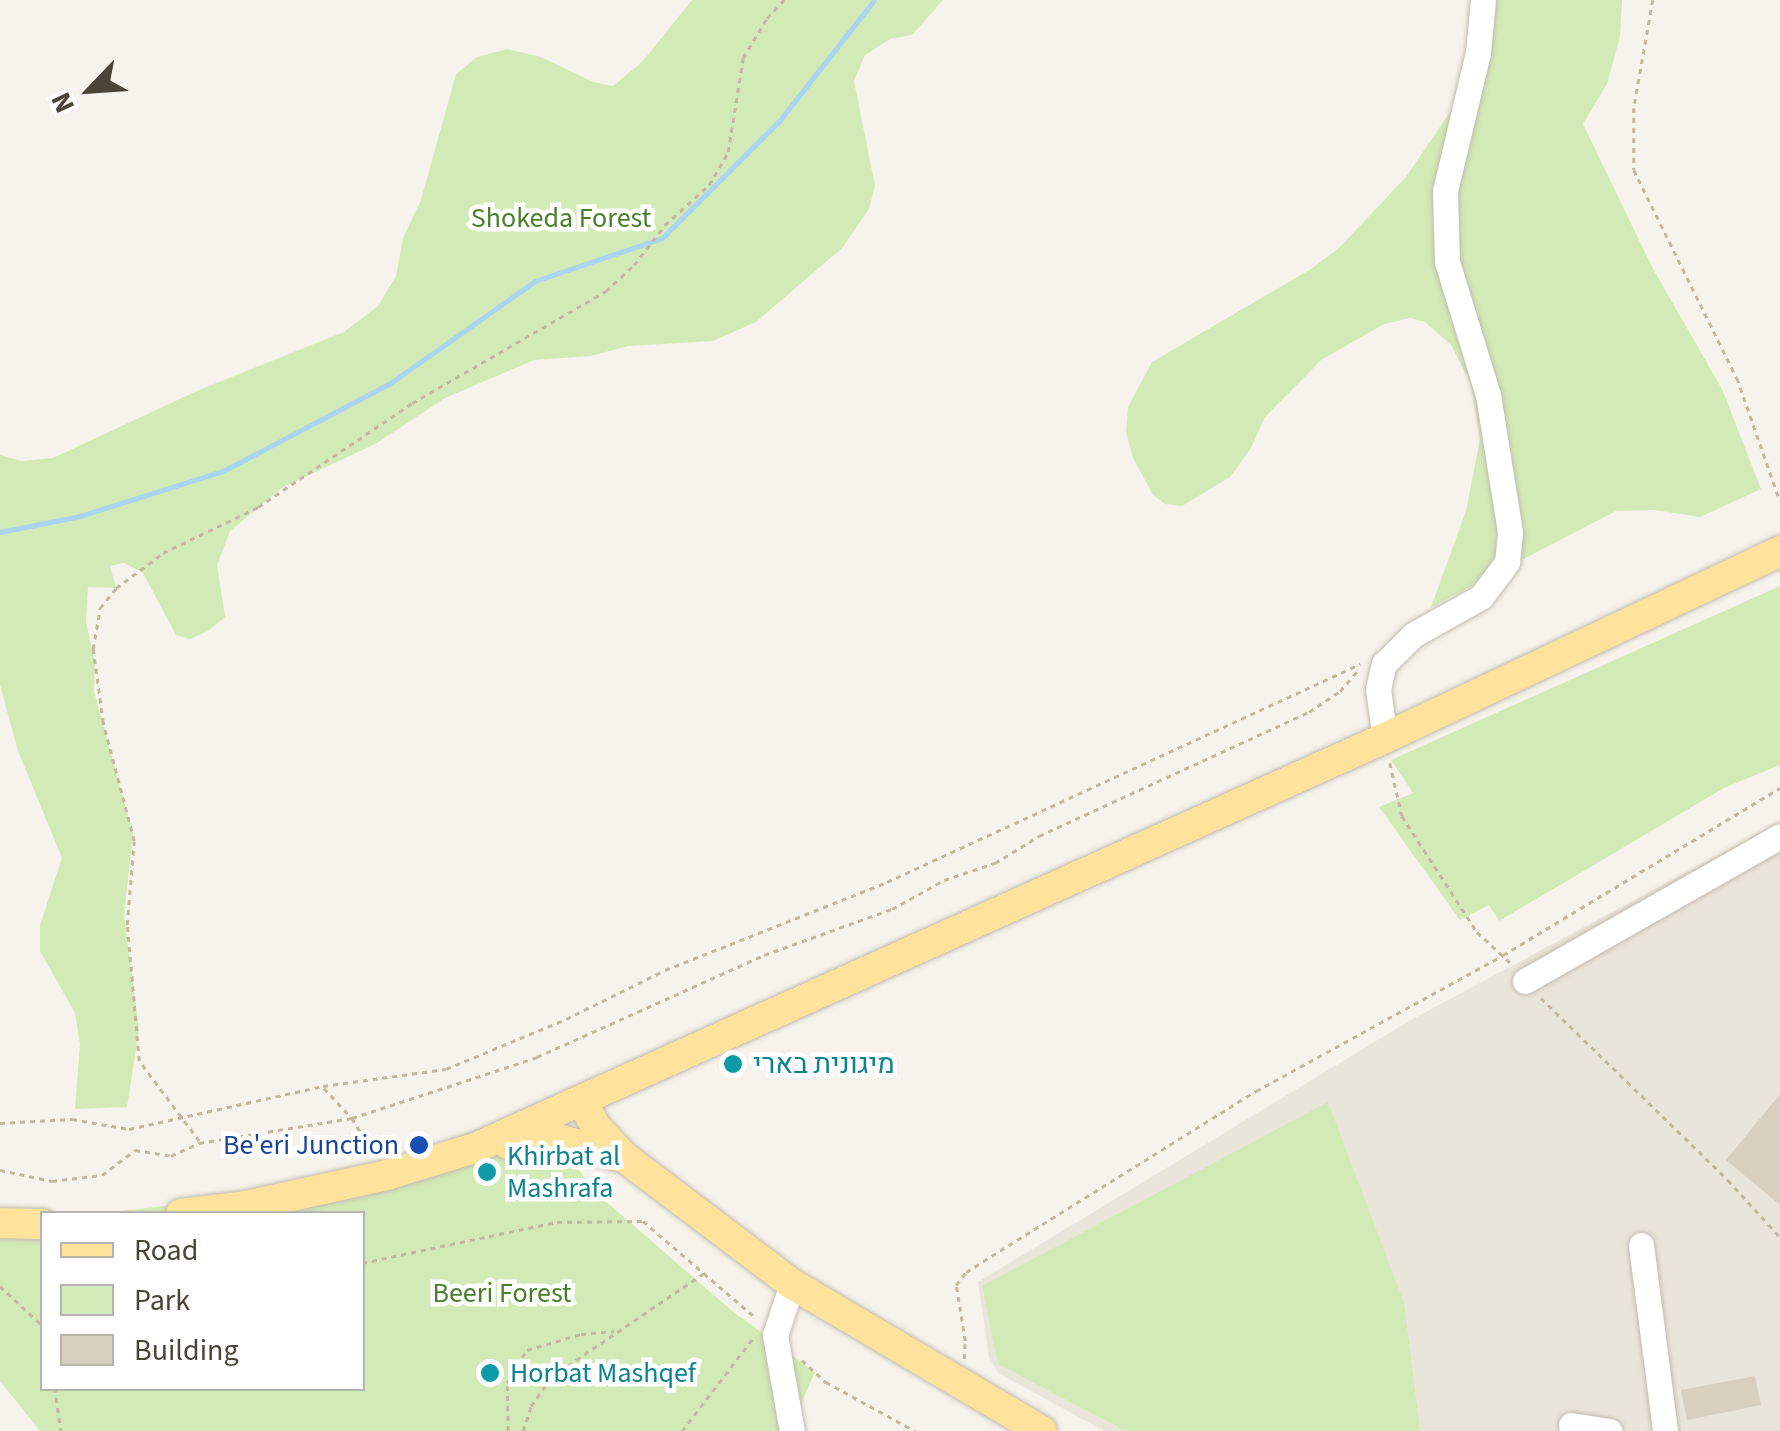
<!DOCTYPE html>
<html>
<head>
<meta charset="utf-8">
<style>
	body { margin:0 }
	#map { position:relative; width:1780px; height:1431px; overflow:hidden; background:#f6f3ec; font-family:"Source Sans 3",Heebo,sans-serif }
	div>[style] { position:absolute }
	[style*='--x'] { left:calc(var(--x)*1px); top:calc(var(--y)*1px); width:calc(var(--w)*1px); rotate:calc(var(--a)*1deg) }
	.residential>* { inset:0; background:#eae5da }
	.green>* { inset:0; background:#d2eab5 }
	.stream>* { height:5px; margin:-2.5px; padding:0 2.5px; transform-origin:2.5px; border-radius:2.5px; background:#a9d4f2 }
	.building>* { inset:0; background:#d8cfc1 }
	.path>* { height:2.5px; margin-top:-1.25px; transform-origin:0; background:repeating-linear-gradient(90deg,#c4b79f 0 5px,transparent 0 10px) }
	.roads { filter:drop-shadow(0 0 2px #c2bbae) drop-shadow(0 0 2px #c2bbae) }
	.minor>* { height:25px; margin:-12.5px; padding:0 12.5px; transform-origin:12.5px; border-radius:12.5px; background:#fff }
	.major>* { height:30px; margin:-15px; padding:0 15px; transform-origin:15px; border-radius:15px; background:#ffe39c }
	.dots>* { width:28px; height:28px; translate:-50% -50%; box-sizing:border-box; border:5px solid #fff; border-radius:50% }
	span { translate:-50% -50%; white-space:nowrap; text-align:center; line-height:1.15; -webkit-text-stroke:9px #fff; paint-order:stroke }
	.park-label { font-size:28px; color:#4a7f2a }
	.culture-label { font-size:28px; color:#0d838f }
	.left { translate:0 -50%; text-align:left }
	.transit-label { font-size:28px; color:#164399 }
	.right { translate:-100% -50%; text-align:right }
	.legend { position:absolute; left:40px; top:1211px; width:325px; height:180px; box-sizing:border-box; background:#fff; border:2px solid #b7b4b0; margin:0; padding:12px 18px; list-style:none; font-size:30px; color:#4b4439 }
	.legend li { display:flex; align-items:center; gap:20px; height:50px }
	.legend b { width:50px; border:2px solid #b7b4b0 }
	.north { position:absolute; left:40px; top:40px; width:100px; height:100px; -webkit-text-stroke:8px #fff; paint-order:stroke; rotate:245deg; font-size:28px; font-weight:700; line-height:40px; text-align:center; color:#4b4439 }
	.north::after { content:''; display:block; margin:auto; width:35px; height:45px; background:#4b4439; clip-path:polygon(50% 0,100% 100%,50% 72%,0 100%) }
</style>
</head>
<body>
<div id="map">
	<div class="residential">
		<div style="clip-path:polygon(1780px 822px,1780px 1431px,1104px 1431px,998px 1373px,989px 1357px,978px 1282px,1409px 1021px)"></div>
	</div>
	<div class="green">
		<div style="clip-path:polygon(692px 0,943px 0,912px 35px,890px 39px,865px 55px,854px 81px,875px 186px,869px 209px,842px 248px,756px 322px,713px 341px,628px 346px,591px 356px,534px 360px,445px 398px,377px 443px,282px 488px,230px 531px,217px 565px,225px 617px,208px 631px,190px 639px,176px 635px,143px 573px,124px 563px,110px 566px,116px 588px,88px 587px,86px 622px,95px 663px,94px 691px,133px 834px,124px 915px,139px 1030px,127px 1107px,75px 1109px,80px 1044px,75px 1013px,40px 951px,40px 925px,62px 858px,18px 751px,0 685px,0 455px,22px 461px,53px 458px,199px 390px,344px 332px,378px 306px,396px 276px,403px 238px,421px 200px,456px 74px,477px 57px,507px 49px,541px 57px,593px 82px,613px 86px,642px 62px)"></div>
		<div style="clip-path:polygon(1479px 0,1622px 0,1620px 36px,1607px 84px,1583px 124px,1652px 267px,1722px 389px,1761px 489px,1700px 517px,1655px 510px,1616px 511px,1431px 607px,1466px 511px,1480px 439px,1471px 384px,1451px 345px,1425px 322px,1410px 318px,1384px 324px,1321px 360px,1265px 417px,1251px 448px,1230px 477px,1182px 506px,1165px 504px,1153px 495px,1133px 458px,1126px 432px,1128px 407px,1152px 362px,1311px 269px,1339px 248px,1406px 177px,1454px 106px)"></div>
		<div style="clip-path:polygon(1780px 586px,1780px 765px,1724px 788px,1499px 921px,1489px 905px,1460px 920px,1379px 807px,1413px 793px,1391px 760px)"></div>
		<div style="clip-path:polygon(1328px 1102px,1404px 1303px,1420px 1431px,1126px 1431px,998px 1364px,982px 1286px)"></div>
		<div style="clip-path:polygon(538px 1107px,578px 1169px,603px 1199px,731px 1310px,815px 1372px,789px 1431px,40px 1431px,0 1381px,0 1218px,42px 1217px,42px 1388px,362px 1388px,362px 1214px,103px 1213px,227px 1199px,384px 1164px)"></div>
	</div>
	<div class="stream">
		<div style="--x:0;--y:532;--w:82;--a:-11.3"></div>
		<div style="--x:80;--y:516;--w:150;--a:-17.5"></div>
		<div style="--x:223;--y:471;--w:187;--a:-27.7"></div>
		<div style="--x:389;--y:384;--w:179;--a:-35.2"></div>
		<div style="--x:535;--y:281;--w:134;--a:-18.7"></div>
		<div style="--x:662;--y:238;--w:167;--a:-45"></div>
		<div style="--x:780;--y:120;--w:152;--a:-51.9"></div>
	</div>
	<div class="building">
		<div style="clip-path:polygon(1780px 1094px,1780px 1205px,1726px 1160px)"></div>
		<div style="clip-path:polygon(1755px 1376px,1761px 1405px,1687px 1420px,1681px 1390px)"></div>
	</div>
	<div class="path">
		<div style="--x:1653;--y:0;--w:110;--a:100"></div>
		<div style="--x:1634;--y:108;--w:62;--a:90"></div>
		<div style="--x:1634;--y:170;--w:232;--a:63.7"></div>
		<div style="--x:1737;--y:378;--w:130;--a:70.7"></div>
		<div style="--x:1390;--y:763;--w:54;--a:77.2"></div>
		<div style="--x:1402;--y:816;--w:138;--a:57.1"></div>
		<div style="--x:1477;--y:932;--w:49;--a:42.5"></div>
		<div style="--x:1541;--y:998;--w:261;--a:44.2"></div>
		<div style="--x:1728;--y:1180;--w:77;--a:47.6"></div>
		<div style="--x:324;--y:1088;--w:41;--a:47"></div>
		<div style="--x:352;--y:1118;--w:41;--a:59"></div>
		<div style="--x:0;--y:1123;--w:72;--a:-3.2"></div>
		<div style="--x:72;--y:1119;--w:58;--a:10"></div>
		<div style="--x:129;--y:1129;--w:199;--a:-12.5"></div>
		<div style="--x:323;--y:1086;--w:124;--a:-7.9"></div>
		<div style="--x:446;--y:1069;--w:130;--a:-22.6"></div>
		<div style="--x:566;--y:1019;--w:110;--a:-26.3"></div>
		<div style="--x:665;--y:970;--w:239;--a:-21.6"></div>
		<div style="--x:887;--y:882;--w:521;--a:-24.74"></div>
		<div style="--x:199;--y:1141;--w:100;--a:-126.9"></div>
		<div style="--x:139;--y:1061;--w:137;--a:-95"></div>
		<div style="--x:127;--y:925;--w:84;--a:-85.2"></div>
		<div style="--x:134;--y:841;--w:122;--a:-104.7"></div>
		<div style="--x:103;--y:723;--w:75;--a:-97.7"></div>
		<div style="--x:93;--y:649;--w:42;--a:-80.3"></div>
		<div style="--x:100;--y:608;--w:26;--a:-51"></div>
		<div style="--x:116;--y:588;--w:59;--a:-36.7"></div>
		<div style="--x:163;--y:553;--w:106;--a:-25.8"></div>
		<div style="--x:258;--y:507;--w:186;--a:-34"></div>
		<div style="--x:412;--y:403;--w:224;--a:-30"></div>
		<div style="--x:606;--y:291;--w:38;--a:-43"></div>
		<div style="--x:634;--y:265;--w:51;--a:-52.2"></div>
		<div style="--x:665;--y:225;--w:59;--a:-42.3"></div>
		<div style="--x:709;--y:185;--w:38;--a:-60"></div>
		<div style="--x:728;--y:152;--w:95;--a:-80.9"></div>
		<div style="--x:743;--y:58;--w:47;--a:-59"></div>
		<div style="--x:767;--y:18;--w:25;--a:-47"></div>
		<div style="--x:0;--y:1170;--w:53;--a:11.9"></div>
		<div style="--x:52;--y:1181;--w:50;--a:-6.8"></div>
		<div style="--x:102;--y:1175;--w:41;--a:-37.1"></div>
		<div style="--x:135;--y:1150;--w:36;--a:9"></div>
		<div style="--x:171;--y:1156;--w:31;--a:-25"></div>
		<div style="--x:199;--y:1143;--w:155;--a:-9.3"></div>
		<div style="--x:352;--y:1118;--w:195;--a:-18.2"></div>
		<div style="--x:537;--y:1057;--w:249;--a:-24.2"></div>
		<div style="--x:764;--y:955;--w:136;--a:-19.8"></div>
		<div style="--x:892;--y:909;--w:60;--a:-29.1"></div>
		<div style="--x:944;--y:880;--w:54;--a:-18.4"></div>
		<div style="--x:995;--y:863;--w:52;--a:-31.5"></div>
		<div style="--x:1039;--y:836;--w:297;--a:-24.7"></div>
		<div style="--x:1309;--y:712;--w:37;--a:-34"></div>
		<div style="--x:1340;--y:691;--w:30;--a:-49"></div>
		<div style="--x:362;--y:1263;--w:199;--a:-11.9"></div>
		<div style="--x:557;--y:1222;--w:86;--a:-0.7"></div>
		<div style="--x:643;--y:1221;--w:148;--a:40.6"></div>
		<div style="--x:0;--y:1286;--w:57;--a:42.9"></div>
		<div style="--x:964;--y:1359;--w:18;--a:-87"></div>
		<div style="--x:965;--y:1341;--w:57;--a:-99.1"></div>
		<div style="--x:956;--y:1285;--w:16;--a:-52"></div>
		<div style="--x:966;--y:1272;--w:342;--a:-32"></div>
		<div style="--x:1256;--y:1091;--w:282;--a:-28.8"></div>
		<div style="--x:1503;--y:955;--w:323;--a:-31.1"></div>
		<div style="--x:802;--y:1360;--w:33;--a:43"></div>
		<div style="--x:826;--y:1382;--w:102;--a:28.8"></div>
		<div style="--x:55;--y:1388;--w:43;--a:82.1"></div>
		<div style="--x:508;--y:1431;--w:48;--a:-91.2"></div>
		<div style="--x:507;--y:1383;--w:39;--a:-59"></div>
		<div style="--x:527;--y:1350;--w:56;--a:-16.5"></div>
		<div style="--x:581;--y:1334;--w:33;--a:-5"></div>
		<div style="--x:523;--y:1431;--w:26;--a:-72"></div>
		<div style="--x:531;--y:1406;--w:35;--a:-55"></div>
		<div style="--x:551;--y:1377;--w:185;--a:-34.2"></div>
		<div style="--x:682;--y:1431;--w:117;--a:-52.6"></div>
	</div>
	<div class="roads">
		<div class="minor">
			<div style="--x:1385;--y:738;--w:49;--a:-98.1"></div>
			<div style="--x:1378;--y:689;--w:26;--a:-77"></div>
			<div style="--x:1384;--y:664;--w:41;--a:-45"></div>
			<div style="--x:1413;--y:635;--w:78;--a:-29.2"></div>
			<div style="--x:1481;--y:597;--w:44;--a:-53.4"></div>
			<div style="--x:1507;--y:562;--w:30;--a:-84"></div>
			<div style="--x:1510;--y:532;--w:139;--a:-99.1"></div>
			<div style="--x:1488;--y:395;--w:139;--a:-107.1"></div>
			<div style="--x:1447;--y:262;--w:71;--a:-91.6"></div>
			<div style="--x:1445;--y:191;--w:142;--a:-76.6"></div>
			<div style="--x:1478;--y:53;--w:53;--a:-84.6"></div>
			<div style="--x:1525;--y:981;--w:293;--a:-29.6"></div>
			<div style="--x:1641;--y:1245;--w:188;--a:82.6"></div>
			<div style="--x:792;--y:1284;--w:54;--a:108.4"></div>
			<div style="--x:775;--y:1335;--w:97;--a:80"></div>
			<div style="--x:1571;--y:1425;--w:39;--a:9"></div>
		</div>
		<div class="major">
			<div style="--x:582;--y:1101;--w:30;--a:62"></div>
			<div style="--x:596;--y:1127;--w:41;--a:47"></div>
			<div style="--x:624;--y:1157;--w:211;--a:37.1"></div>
			<div style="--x:792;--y:1284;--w:290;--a:30.5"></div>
			<div style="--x:508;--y:1144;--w:53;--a:-4.3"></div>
			<div style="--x:561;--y:1140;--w:60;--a:15.4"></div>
			<div style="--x:181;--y:1214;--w:65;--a:-7"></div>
			<div style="--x:246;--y:1206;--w:144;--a:-12.4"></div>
			<div style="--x:387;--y:1175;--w:92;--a:-17.1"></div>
			<div style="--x:475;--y:1148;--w:998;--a:-24.25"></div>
			<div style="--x:1385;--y:738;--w:437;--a:-25.3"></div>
			<div style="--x:0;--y:1223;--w:42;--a:1.4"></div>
		</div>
	</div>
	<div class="dots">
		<div style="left:733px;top:1064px;background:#0f9aa8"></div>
		<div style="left:419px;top:1145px;background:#1a4fb4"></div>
		<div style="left:487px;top:1172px;background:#0f9aa8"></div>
		<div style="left:490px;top:1373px;background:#0f9aa8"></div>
	</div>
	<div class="park-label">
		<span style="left:561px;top:218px">Shokeda Forest</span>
		<span style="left:502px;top:1293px">Beeri Forest</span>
	</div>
	<div class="culture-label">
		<span class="left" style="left:753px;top:1064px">מיגונית בארי</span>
		<span class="left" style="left:507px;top:1172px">Khirbat al<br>Mashrafa</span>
		<span class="left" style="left:510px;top:1373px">Horbat Mashqef</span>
	</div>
	<div class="transit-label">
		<span class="right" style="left:399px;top:1145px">Be'eri Junction</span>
	</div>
	<ul class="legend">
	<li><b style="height:12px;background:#ffe39c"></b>Road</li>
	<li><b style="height:28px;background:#d2eab5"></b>Park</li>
	<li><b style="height:28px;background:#d8cfc1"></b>Building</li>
	</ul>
	<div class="north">N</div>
</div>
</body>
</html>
